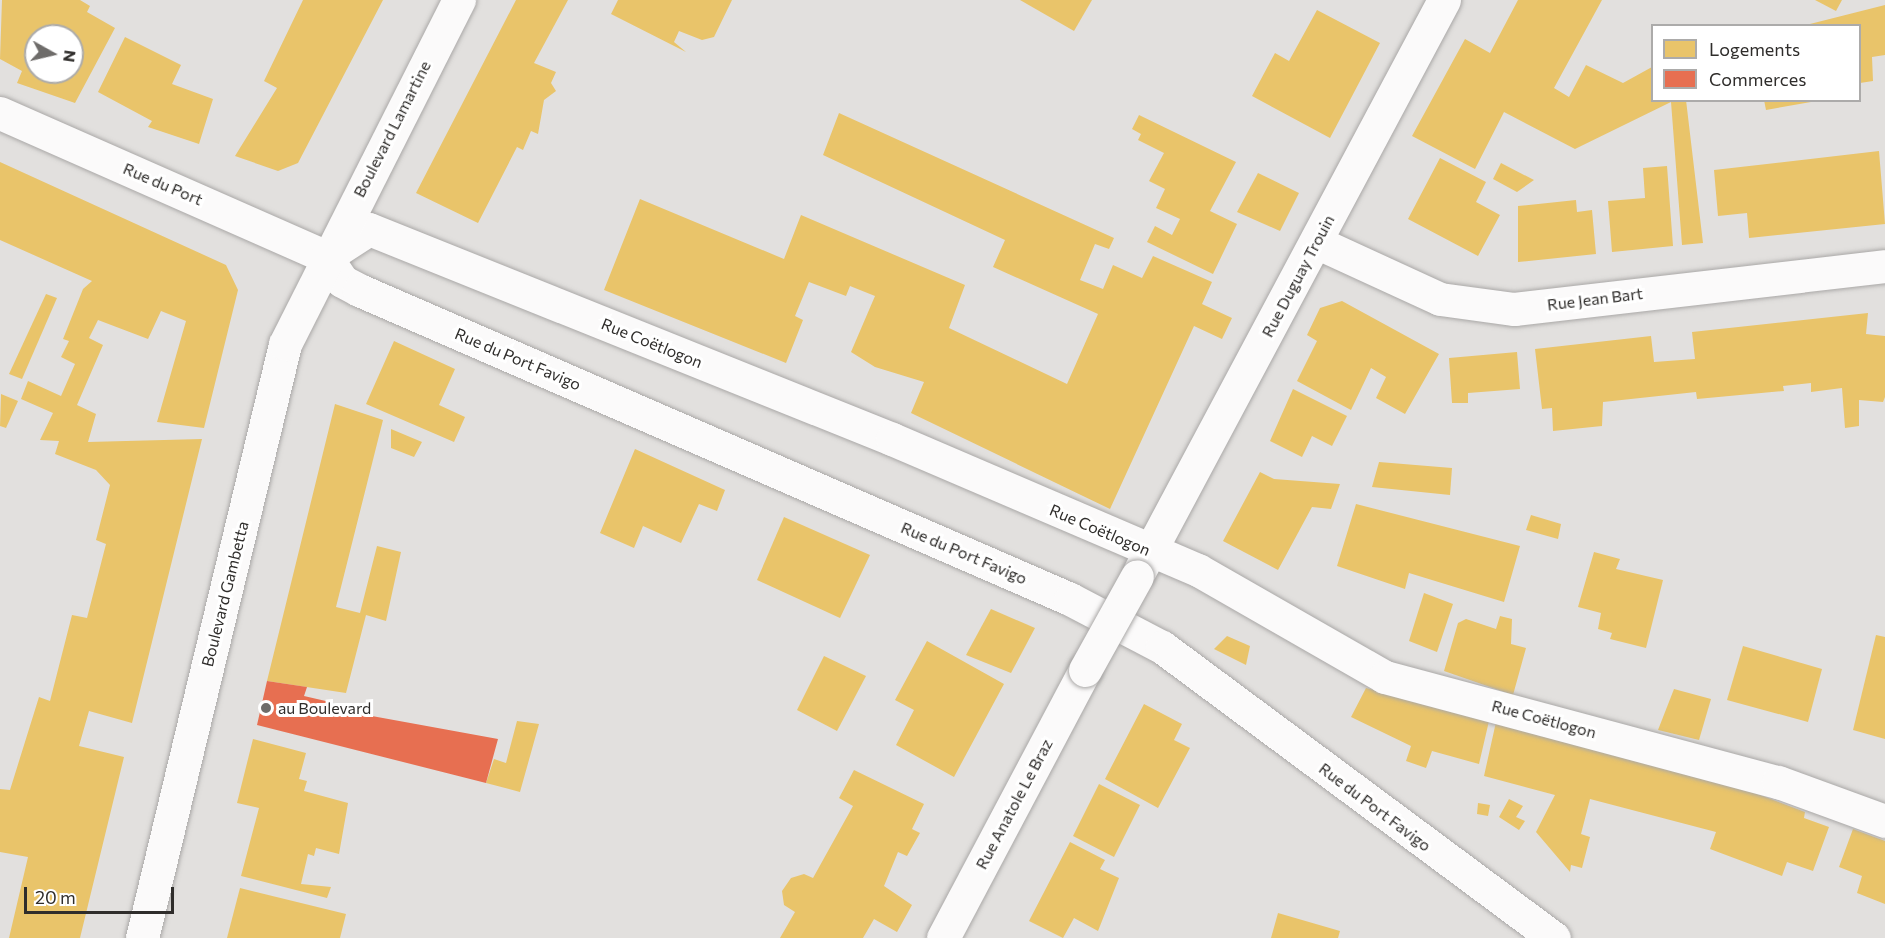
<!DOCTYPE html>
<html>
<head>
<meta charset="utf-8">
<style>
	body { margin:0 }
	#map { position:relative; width:1885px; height:938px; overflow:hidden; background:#e2e0de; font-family:Commissioner,sans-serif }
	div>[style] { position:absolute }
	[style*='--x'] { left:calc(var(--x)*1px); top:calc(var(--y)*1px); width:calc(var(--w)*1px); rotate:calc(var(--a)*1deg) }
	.homes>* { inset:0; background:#e9c46a }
	.shops>* { inset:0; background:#e76f51 }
	.roads { filter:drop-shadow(0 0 2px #aaa8a7) drop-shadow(0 0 2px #aaa8a7) }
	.minor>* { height:33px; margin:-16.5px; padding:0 16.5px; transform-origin:16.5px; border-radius:16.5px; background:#fbfafa }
	.bridges { filter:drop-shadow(0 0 2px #aaa8a7) drop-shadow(0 0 2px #aaa8a7) }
	.minor-bridge>* { height:33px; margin:-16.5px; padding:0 16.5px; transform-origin:16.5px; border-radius:16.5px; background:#fbfafa }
	.dots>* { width:16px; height:16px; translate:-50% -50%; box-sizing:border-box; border:3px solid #fff; border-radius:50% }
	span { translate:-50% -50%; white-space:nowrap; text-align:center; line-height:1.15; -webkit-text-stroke:6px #fff; paint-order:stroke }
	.street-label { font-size:16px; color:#2f2d2b }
	.poi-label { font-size:16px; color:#2f2d2b }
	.left { translate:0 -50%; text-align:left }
	.legend { position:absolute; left:1651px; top:24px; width:210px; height:78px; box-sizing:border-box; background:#fff; border:2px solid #acabaa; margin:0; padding:8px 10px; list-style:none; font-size:18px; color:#2f2d2b }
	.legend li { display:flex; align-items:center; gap:12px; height:30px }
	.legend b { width:30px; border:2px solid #acabaa }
	.north { position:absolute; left:24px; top:24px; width:60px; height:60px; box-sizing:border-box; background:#fff; border:2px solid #acabaa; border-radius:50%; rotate:98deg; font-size:16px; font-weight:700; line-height:24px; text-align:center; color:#2f2d2b }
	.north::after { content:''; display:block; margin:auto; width:21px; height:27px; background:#6e6c6a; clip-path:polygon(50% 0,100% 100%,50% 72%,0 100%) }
	.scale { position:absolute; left:24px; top:887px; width:150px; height:27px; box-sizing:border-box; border:3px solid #2f2d2b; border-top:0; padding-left:8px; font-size:18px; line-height:21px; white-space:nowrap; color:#2f2d2b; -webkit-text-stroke:4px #fff; paint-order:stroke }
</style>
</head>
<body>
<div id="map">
	<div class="homes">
		<div style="clip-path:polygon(evenodd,2px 0,80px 0,90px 6px,87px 12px,115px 28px,75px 103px,17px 83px,22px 71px,0 59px,2px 0,36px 36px,72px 36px,72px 72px,36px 72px,36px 36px)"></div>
		<div style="clip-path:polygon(303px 0,383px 0,298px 163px,278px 171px,235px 156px,277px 88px,264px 81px)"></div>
		<div style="clip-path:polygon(516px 0,568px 0,534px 63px,556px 72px,551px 83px,556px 91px,544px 100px,538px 134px,531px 131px,523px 150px,517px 147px,478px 223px,416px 193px)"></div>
		<div style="clip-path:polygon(618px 0,732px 0,714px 37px,702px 40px,679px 31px,674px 42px,686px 52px,611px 14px)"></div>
		<div style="clip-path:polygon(1020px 0,1092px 0,1074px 31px)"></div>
		<div style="clip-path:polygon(1518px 0,1602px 0,1554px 88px,1569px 97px,1586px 65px,1623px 83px,1652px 67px,1652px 100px,1686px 100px,1703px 243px,1682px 245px,1671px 102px,1575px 149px,1504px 112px,1475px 169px,1412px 136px,1465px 39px,1490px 53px)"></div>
		<div style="clip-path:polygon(1815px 0,1842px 0,1836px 11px)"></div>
		<div style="clip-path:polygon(1885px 5px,1885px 55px,1872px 57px,1873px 81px,1860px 83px,1860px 26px,1802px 26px)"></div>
		<div style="clip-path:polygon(1317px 10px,1380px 43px,1330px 138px,1252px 96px,1275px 53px,1289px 61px)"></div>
		<div style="clip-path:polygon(125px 37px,181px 65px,172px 84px,213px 99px,199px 144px,148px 127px,152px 121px,98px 92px)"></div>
		<div style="clip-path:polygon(1764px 100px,1811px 100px,1811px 102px,1766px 110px)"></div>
		<div style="clip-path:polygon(839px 113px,1114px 238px,1109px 249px,1095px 244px,1080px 280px,1103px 289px,1113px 265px,1142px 278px,1153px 256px,1212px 282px,1202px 304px,1232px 318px,1222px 339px,1194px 326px,1110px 509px,911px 413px,924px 382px,875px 367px,851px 352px,875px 296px,850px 286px,846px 296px,809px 282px,795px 316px,803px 320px,786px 363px,604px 290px,640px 199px,784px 259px,801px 215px,965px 285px,949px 328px,1067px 384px,1098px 314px,993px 267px,1005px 240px,823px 155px)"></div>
		<div style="clip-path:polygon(1139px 115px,1236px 162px,1210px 211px,1237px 224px,1213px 274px,1147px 242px,1155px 226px,1172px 235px,1180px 219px,1156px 208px,1165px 189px,1149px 181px,1164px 153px,1138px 140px,1141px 134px,1132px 129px)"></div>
		<div style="clip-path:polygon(1879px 151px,1885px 224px,1749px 238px,1747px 213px,1718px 216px,1714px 170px)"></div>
		<div style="clip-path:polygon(1440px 158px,1486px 182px,1476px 202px,1500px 215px,1478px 256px,1408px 219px)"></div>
		<div style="clip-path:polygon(0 162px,226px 265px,238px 290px,204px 428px,157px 422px,186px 321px,161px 311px,148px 339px,98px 320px,89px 338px,103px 345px,77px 405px,96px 414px,88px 442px,202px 439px,132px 723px,89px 711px,79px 746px,124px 757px,80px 938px,9px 938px,28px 857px,0 852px,0 789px,10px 790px,39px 697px,50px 701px,72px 615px,87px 618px,106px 544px,96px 540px,110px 485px,96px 470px,55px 454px,59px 441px,40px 440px,53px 413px,21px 399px,28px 381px,61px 396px,75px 364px,61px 357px,69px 341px,63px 339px,83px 289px,92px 281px,0 240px)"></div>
		<div style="clip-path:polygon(1501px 163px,1534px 180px,1517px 192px,1493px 179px)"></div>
		<div style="clip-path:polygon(1667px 166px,1673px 246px,1612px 252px,1608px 201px,1645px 198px,1643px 168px)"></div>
		<div style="clip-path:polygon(1258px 173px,1299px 193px,1280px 231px,1237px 212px)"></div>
		<div style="clip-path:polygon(1576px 200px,1577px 212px,1592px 210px,1596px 254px,1518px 262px,1518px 206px)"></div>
		<div style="clip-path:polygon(46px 294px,57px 298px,22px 379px,9px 374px)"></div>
		<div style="clip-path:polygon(1342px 301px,1439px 354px,1405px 414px,1376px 398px,1386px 377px,1371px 368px,1351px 410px,1297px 381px,1317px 341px,1307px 335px,1320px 308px)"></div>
		<div style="clip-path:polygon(1868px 313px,1866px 334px,1885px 336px,1885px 397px,1883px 402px,1859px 400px,1859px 426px,1845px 428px,1842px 388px,1811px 392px,1811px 383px,1783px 386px,1784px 391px,1697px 399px,1696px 392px,1603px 402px,1602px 426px,1553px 431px,1552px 408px,1542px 409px,1535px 349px,1651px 336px,1654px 362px,1695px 359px,1692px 332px)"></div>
		<div style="clip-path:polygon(394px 341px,455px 369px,439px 405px,465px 417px,454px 442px,366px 404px)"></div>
		<div style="clip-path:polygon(1517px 352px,1520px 389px,1468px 393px,1468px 403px,1452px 403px,1449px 358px)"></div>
		<div style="clip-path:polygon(1293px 389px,1347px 416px,1332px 446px,1312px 436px,1302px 457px,1270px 441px)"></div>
		<div style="clip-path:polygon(1px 394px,18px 401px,6px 428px,0 426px)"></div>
		<div style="clip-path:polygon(335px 404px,383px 420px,336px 607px,360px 613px,377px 546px,401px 552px,386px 621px,366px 615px,346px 693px,267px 681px)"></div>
		<div style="clip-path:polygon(391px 429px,422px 442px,414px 457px,391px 448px)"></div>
		<div style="clip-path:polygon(635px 449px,725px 490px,717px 511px,699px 504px,681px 543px,643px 526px,634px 548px,600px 533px)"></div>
		<div style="clip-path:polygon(1379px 462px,1452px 468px,1450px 495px,1372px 487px)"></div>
		<div style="clip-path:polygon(1260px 472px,1274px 479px,1340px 484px,1331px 509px,1312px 507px,1278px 570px,1223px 541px)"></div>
		<div style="clip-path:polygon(1356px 504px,1520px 546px,1504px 602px,1409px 573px,1405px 589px,1337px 566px)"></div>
		<div style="clip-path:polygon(1531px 515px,1561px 524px,1558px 539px,1526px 530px)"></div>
		<div style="clip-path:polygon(784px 517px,870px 555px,840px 618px,757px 580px)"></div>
		<div style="clip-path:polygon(1594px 552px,1620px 559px,1616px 569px,1663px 580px,1646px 648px,1610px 639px,1612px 633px,1598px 629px,1601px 613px,1578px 607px)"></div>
		<div style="clip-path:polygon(1424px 593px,1453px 604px,1437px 652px,1409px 641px)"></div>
		<div style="clip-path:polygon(991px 609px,1035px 628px,1011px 673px,966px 655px)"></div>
		<div style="clip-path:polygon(1500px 616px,1512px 619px,1511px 644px,1526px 648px,1513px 695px,1444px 671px,1458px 623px,1466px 619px,1496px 629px)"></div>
		<div style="clip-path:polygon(1876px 635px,1885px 637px,1885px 739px,1853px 730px)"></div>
		<div style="clip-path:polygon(1227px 636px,1250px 646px,1246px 665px,1214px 649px)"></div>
		<div style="clip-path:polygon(927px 641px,1004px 684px,954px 777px,896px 745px,914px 710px,895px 700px)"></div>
		<div style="clip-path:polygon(1743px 646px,1822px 669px,1808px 722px,1727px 700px)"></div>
		<div style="clip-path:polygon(824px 656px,866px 676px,837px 731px,797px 710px)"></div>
		<div style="clip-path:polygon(1366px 688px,1489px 721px,1479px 764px,1432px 751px,1426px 768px,1406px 761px,1411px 746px,1351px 717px)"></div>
		<div style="clip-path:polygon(1674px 689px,1711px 699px,1699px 740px,1658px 730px)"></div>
		<div style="clip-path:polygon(1144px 704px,1182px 724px,1174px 740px,1190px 748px,1158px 808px,1105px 779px)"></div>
		<div style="clip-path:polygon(517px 721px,539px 724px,520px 792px,486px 783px,494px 759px,506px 763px)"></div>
		<div style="clip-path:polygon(1496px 722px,1715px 778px,1805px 812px,1804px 818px,1829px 827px,1813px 871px,1787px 862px,1782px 876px,1710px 849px,1716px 832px,1590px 799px,1581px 834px,1590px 837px,1582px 868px,1571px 865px,1570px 872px,1536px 832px,1555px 795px,1484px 776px)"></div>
		<div style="clip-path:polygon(253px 739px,306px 753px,299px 779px,307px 781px,304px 791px,348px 803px,339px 854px,316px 848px,314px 856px,308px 854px,301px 884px,331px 887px,327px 898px,241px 876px,259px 808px,237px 803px)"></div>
		<div style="clip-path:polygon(854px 770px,924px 804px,912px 829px,920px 833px,907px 856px,898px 852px,884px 886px,912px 905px,897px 932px,874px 919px,863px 938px,780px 938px,795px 912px,784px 905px,782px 891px,791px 878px,804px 874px,813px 878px,853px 806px,839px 798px)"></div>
		<div style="clip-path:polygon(1099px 784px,1140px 805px,1114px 857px,1073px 836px)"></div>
		<div style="clip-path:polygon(1509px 799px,1523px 806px,1516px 817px,1525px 821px,1519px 830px,1499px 817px)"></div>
		<div style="clip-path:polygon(1478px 803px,1490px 805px,1488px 816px,1477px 814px)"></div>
		<div style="clip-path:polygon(1853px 829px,1885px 841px,1885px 904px,1857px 893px,1862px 876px,1839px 867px)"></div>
		<div style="clip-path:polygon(1070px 842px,1105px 860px,1100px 869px,1119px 878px,1098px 931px,1074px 918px,1063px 938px,1029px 921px)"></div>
		<div style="clip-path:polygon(240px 888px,346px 914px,340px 938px,227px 938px)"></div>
		<div style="clip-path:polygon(1278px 913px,1340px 931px,1338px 938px,1271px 938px)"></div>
	</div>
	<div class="shops">
		<div style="clip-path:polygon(267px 681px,307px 687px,304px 696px,330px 702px,328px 708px,498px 739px,486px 783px,257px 725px)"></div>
	</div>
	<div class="roads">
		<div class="minor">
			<div style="--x:0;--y:113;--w:356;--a:23.8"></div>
			<div style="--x:326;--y:257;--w:29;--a:56"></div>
			<div style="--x:342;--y:281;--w:19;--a:28"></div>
			<div style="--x:359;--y:290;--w:775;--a:23.49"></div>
			<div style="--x:1070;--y:599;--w:104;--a:27.6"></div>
			<div style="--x:1162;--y:647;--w:488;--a:36.6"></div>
			<div style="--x:1316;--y:242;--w:136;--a:24.7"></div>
			<div style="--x:1440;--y:299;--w:75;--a:7.7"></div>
			<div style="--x:1514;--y:309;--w:373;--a:-6.6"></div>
			<div style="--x:326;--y:257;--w:51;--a:-33.1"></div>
			<div style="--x:369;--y:229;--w:564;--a:21.88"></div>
			<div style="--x:892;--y:439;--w:333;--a:23.2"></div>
			<div style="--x:1198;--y:570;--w:215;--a:29.8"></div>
			<div style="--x:1385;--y:677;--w:407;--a:15"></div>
			<div style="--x:1778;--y:782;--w:114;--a:20"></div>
			<div style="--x:1140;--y:570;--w:646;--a:-61.93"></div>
			<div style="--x:142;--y:938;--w:611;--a:-76.46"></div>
			<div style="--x:285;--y:344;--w:386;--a:-63.2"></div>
			<div style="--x:943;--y:938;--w:303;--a:-62.1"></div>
		</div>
	</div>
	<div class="bridges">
		<div class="minor-bridge">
			<div style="--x:1085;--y:670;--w:107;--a:-61"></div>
		</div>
	</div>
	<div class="dots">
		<div style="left:266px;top:708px;background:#6e6c6a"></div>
	</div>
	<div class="street-label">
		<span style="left:392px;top:129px;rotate:-63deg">Boulevard Lamartine</span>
		<span style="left:163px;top:184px;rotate:23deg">Rue du Port</span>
		<span style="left:1298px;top:276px;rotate:-62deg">Rue Duguay Trouin</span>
		<span style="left:1595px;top:299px;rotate:-7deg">Rue Jean Bart</span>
		<span style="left:652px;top:343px;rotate:22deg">Rue Coëtlogon</span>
		<span style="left:518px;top:359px;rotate:23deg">Rue du Port Favigo</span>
		<span style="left:1100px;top:530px;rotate:23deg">Rue Coëtlogon</span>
		<span style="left:964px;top:553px;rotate:23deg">Rue du Port Favigo</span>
		<span style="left:225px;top:594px;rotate:-76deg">Boulevard Gambetta</span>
		<span style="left:1544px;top:719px;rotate:15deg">Rue Coëtlogon</span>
		<span style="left:1014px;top:804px;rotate:-62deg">Rue Anatole Le Braz</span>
		<span style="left:1375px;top:807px;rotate:37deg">Rue du Port Favigo</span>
	</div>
	<div class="poi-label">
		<span class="left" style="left:278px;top:708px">au Boulevard</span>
	</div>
	<ul class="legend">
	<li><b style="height:16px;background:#e9c46a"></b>Logements</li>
	<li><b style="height:16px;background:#e76f51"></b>Commerces</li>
	</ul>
	<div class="north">N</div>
	<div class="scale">20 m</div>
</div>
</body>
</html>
